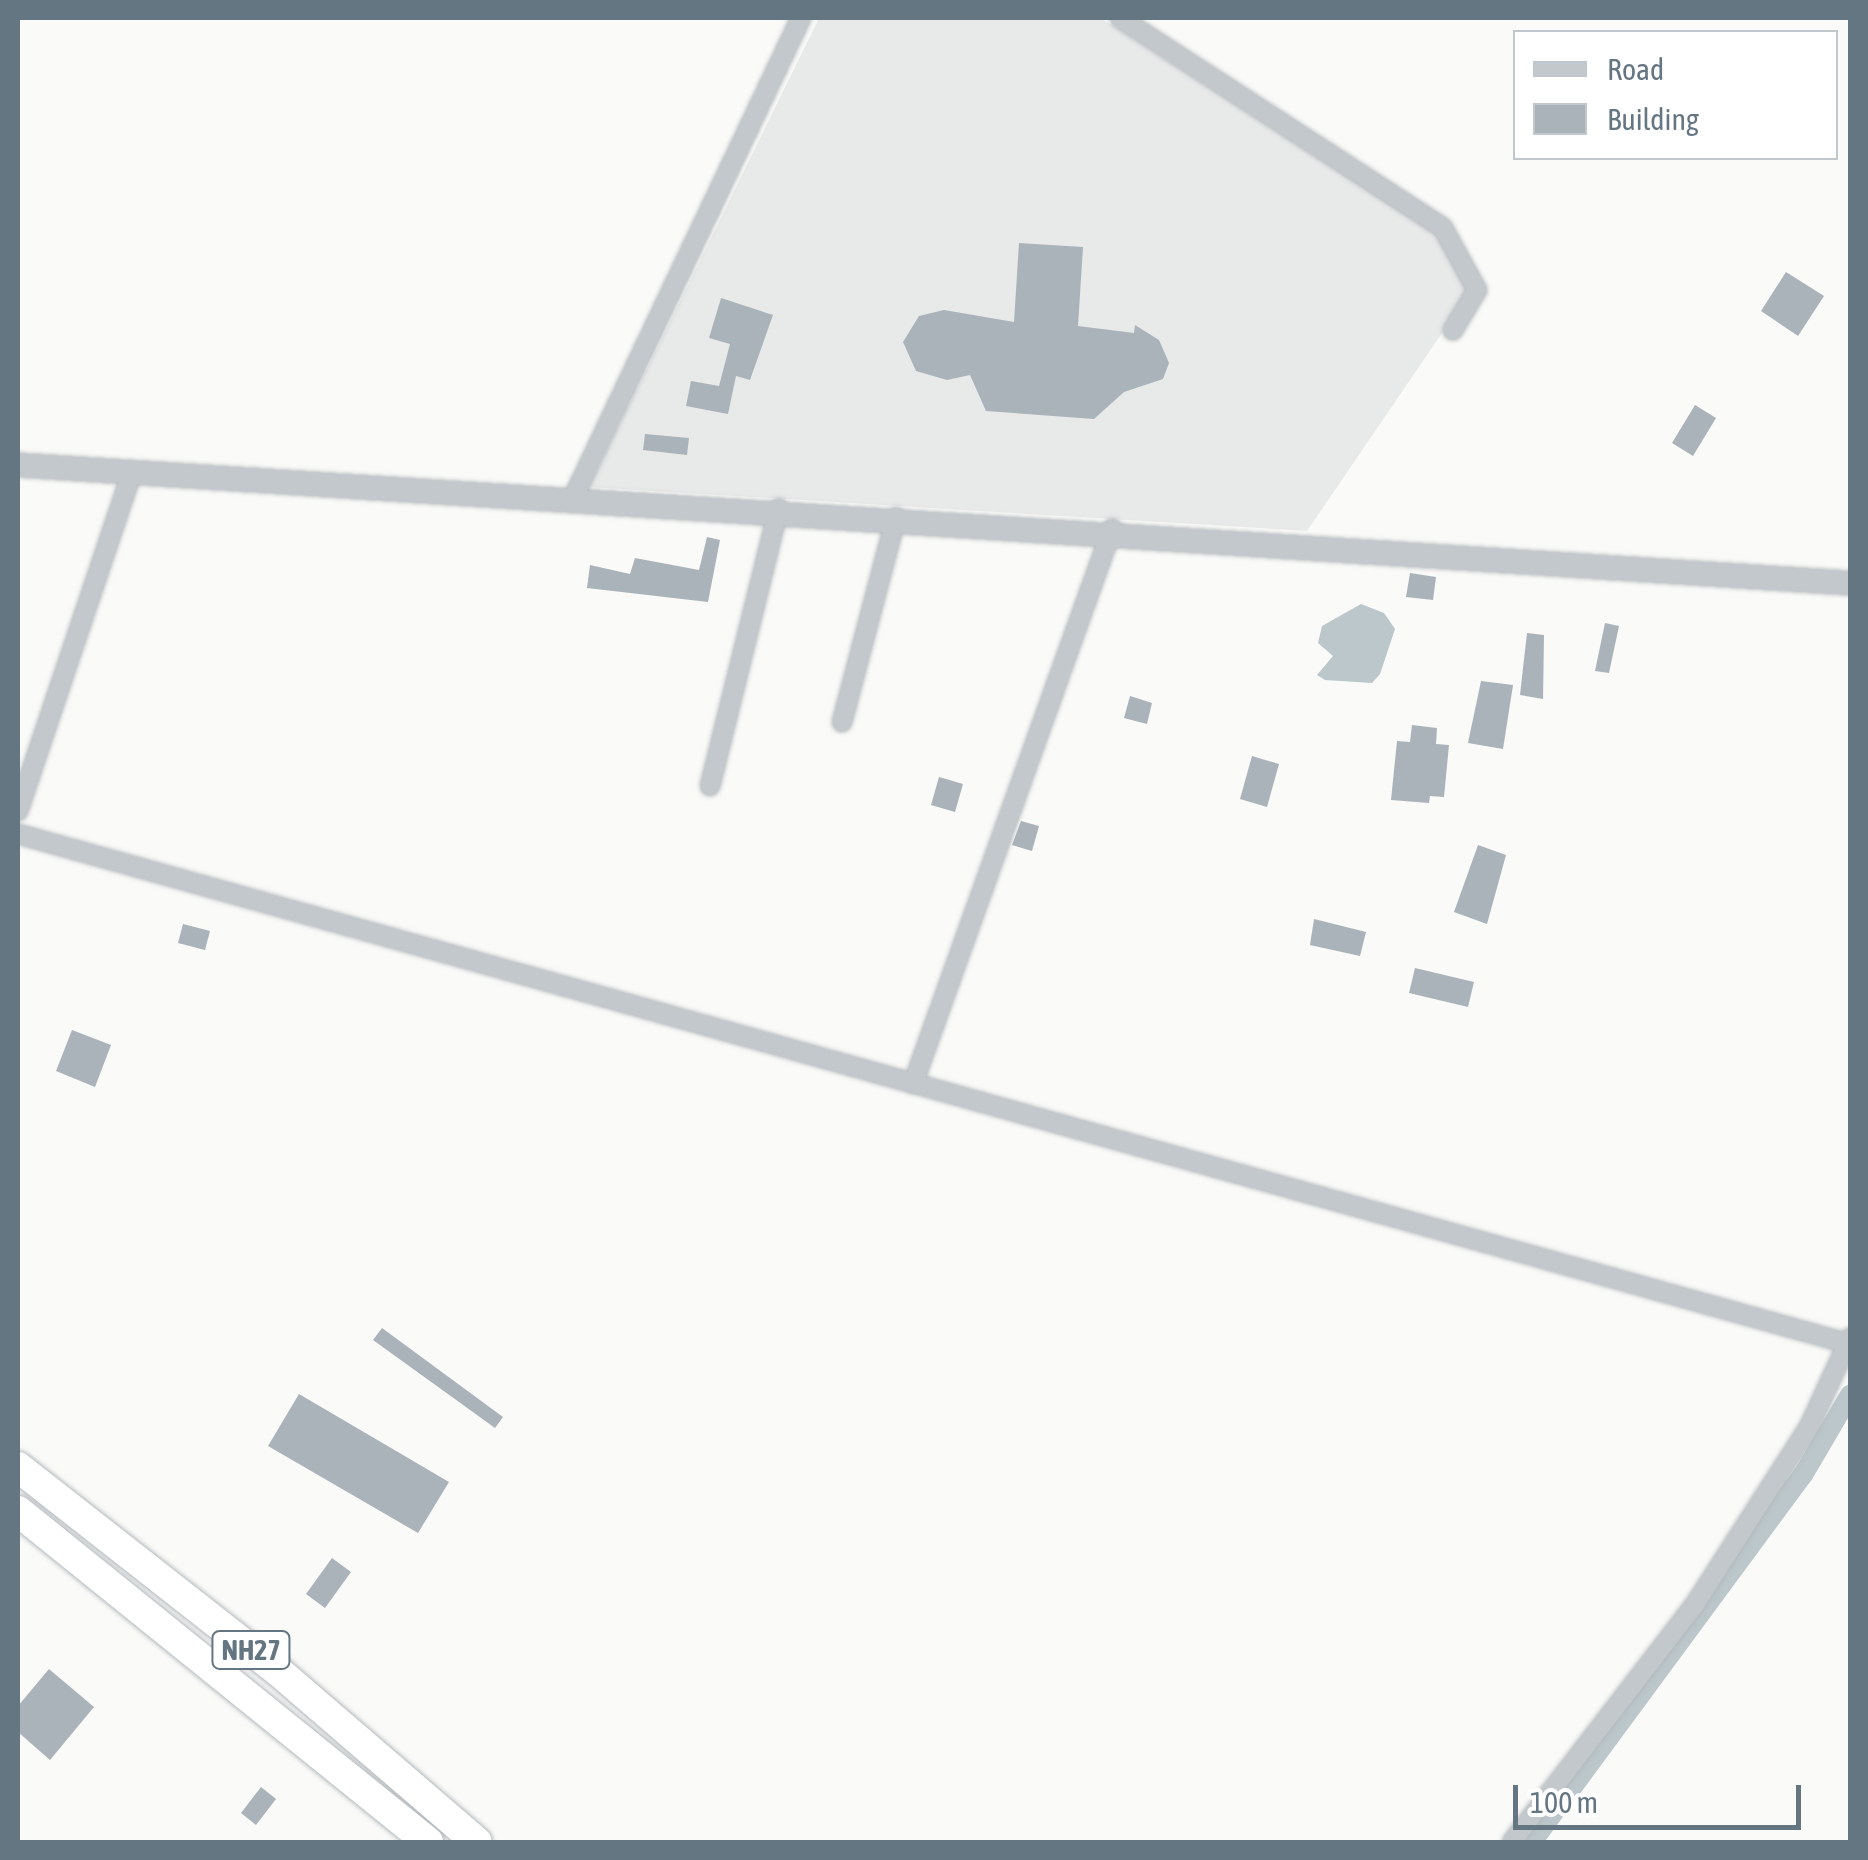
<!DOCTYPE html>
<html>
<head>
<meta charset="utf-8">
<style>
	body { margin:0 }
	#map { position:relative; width:1868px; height:1860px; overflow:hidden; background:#fafaf8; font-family:"Asap Condensed",sans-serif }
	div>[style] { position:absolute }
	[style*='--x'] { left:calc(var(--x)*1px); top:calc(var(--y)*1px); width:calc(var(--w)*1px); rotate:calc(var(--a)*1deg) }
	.built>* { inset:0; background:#e8e9e9 }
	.water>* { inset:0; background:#bbc7cb }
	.canal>* { height:20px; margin:-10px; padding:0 10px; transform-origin:10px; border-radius:10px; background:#bbc7cb }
	.building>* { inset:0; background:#aab3b9 }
	.roads { filter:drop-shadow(0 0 2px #b4b9bd) drop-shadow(0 0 2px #b4b9bd) }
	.minor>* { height:18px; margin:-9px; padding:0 9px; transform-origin:9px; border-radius:9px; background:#c3c8cc }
	.tertiary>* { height:22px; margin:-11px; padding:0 11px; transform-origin:11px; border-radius:11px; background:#c3c8cc }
	.trunk>* { height:30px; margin:-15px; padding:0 15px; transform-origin:15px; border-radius:15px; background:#fff }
	span { translate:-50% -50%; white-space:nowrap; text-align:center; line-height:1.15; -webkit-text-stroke:10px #fff; paint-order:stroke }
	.shield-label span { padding:2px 8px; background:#fff; border:2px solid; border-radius:8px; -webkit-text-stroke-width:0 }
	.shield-label { font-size:28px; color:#657683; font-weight:700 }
	.frame { position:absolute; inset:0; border:20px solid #657683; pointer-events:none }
	.legend { position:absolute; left:1513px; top:30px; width:325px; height:130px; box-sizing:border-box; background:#fff; border:2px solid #c1c8cd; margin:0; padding:12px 18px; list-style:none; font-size:30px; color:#657683 }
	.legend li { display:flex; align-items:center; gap:20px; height:50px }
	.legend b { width:50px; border:2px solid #c1c8cd }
	.scale { position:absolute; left:1513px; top:1785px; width:288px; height:45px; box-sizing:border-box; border:5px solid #657683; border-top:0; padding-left:12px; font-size:30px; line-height:35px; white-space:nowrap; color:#657683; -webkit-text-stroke:8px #fff; paint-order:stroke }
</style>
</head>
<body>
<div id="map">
	<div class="built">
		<div style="clip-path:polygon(819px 18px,1101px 18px,1438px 235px,1470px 292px,1307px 531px,589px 487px)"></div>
	</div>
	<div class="water">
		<div style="clip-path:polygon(1361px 604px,1384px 613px,1395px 629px,1380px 674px,1372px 683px,1325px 680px,1317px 675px,1333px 656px,1318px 643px,1322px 626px)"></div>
	</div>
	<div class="canal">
		<div style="--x:1532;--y:1842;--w:456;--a:-53.6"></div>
		<div style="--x:1803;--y:1475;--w:93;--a:-59.6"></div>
	</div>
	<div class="building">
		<div style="clip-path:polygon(1019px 243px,1083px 247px,1078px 326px,1134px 333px,1135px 325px,1159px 340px,1169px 363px,1163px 379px,1124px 392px,1094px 419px,986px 411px,970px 375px,947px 380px,916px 371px,903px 342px,919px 316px,944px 310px,1014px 322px)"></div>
		<div style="clip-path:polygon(1786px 272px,1824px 296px,1798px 336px,1761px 311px)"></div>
		<div style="clip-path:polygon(721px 298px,773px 315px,750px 380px,736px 376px,728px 414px,686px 406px,691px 381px,719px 386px,730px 344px,709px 338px)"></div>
		<div style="clip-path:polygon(1695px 405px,1716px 418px,1693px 456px,1672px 443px)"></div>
		<div style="clip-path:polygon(645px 434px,689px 438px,687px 455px,643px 450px)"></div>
		<div style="clip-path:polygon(707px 537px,720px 540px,708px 602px,587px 588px,590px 565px,630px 574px,635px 558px,699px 570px)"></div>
		<div style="clip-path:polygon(1410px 573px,1436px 577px,1433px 600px,1406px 597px)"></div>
		<div style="clip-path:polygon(1605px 623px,1619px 626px,1609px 673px,1595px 671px)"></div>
		<div style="clip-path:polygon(1527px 633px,1544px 635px,1543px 699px,1520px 695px)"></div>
		<div style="clip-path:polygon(1481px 681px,1513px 685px,1503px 749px,1468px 743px)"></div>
		<div style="clip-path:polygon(1130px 696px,1152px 703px,1147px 724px,1124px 718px)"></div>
		<div style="clip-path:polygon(1412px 725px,1437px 728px,1436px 744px,1449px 745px,1444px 797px,1430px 796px,1429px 803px,1391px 800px,1397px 741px,1410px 742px)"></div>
		<div style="clip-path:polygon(1252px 756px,1279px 764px,1267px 807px,1240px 799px)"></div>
		<div style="clip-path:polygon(939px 777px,963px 784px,955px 812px,931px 805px)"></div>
		<div style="clip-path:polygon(1021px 821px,1039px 826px,1032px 851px,1012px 845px)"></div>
		<div style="clip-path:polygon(1478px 845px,1506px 855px,1487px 924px,1454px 912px)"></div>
		<div style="clip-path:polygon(1314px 919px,1366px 932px,1360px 956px,1310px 945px)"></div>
		<div style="clip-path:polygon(183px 924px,210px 931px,205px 950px,178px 943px)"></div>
		<div style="clip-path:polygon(1415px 968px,1474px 982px,1468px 1007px,1409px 993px)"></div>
		<div style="clip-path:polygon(72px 1030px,111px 1045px,95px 1087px,56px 1071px)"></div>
		<div style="clip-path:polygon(382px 1328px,503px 1417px,495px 1428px,373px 1340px)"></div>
		<div style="clip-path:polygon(299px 1394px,449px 1482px,418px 1533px,268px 1446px)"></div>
		<div style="clip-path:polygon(332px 1558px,351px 1572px,325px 1608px,306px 1594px)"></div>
		<div style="clip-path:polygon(49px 1669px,94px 1707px,50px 1760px,18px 1732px,18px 1706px)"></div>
		<div style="clip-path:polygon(261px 1787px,276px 1799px,256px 1825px,241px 1813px)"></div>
	</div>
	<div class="roads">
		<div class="minor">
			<div style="--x:1120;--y:18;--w:385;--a:33"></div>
			<div style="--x:1443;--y:228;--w:71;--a:61.3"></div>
			<div style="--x:1477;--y:290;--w:47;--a:121"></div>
			<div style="--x:574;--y:496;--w:529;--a:-64.6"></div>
			<div style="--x:842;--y:722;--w:212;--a:-75.2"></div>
			<div style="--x:710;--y:786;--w:286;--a:-76.1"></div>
			<div style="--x:18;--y:811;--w:357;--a:-71.4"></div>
			<div style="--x:18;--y:834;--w:1902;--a:15.56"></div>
			<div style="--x:913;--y:1084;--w:590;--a:-70.27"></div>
			<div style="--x:1512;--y:1842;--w:298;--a:-52.4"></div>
			<div style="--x:1694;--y:1606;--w:215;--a:-57.3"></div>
			<div style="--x:1810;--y:1425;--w:96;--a:-65.3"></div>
		</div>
		<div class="tertiary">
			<div style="--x:18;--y:465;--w:1836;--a:3.69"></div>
		</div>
		<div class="trunk">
			<div style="--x:18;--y:1467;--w:330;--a:38.1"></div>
			<div style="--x:278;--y:1671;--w:262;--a:40.7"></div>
			<div style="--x:18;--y:1511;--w:527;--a:38.91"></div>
		</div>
	</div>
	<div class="shield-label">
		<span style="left:251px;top:1650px">NH27</span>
	</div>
	<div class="frame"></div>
	<ul class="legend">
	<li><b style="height:12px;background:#c3c8cc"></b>Road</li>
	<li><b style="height:28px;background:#aab3b9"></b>Building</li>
	</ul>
	<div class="scale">100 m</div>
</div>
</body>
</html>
